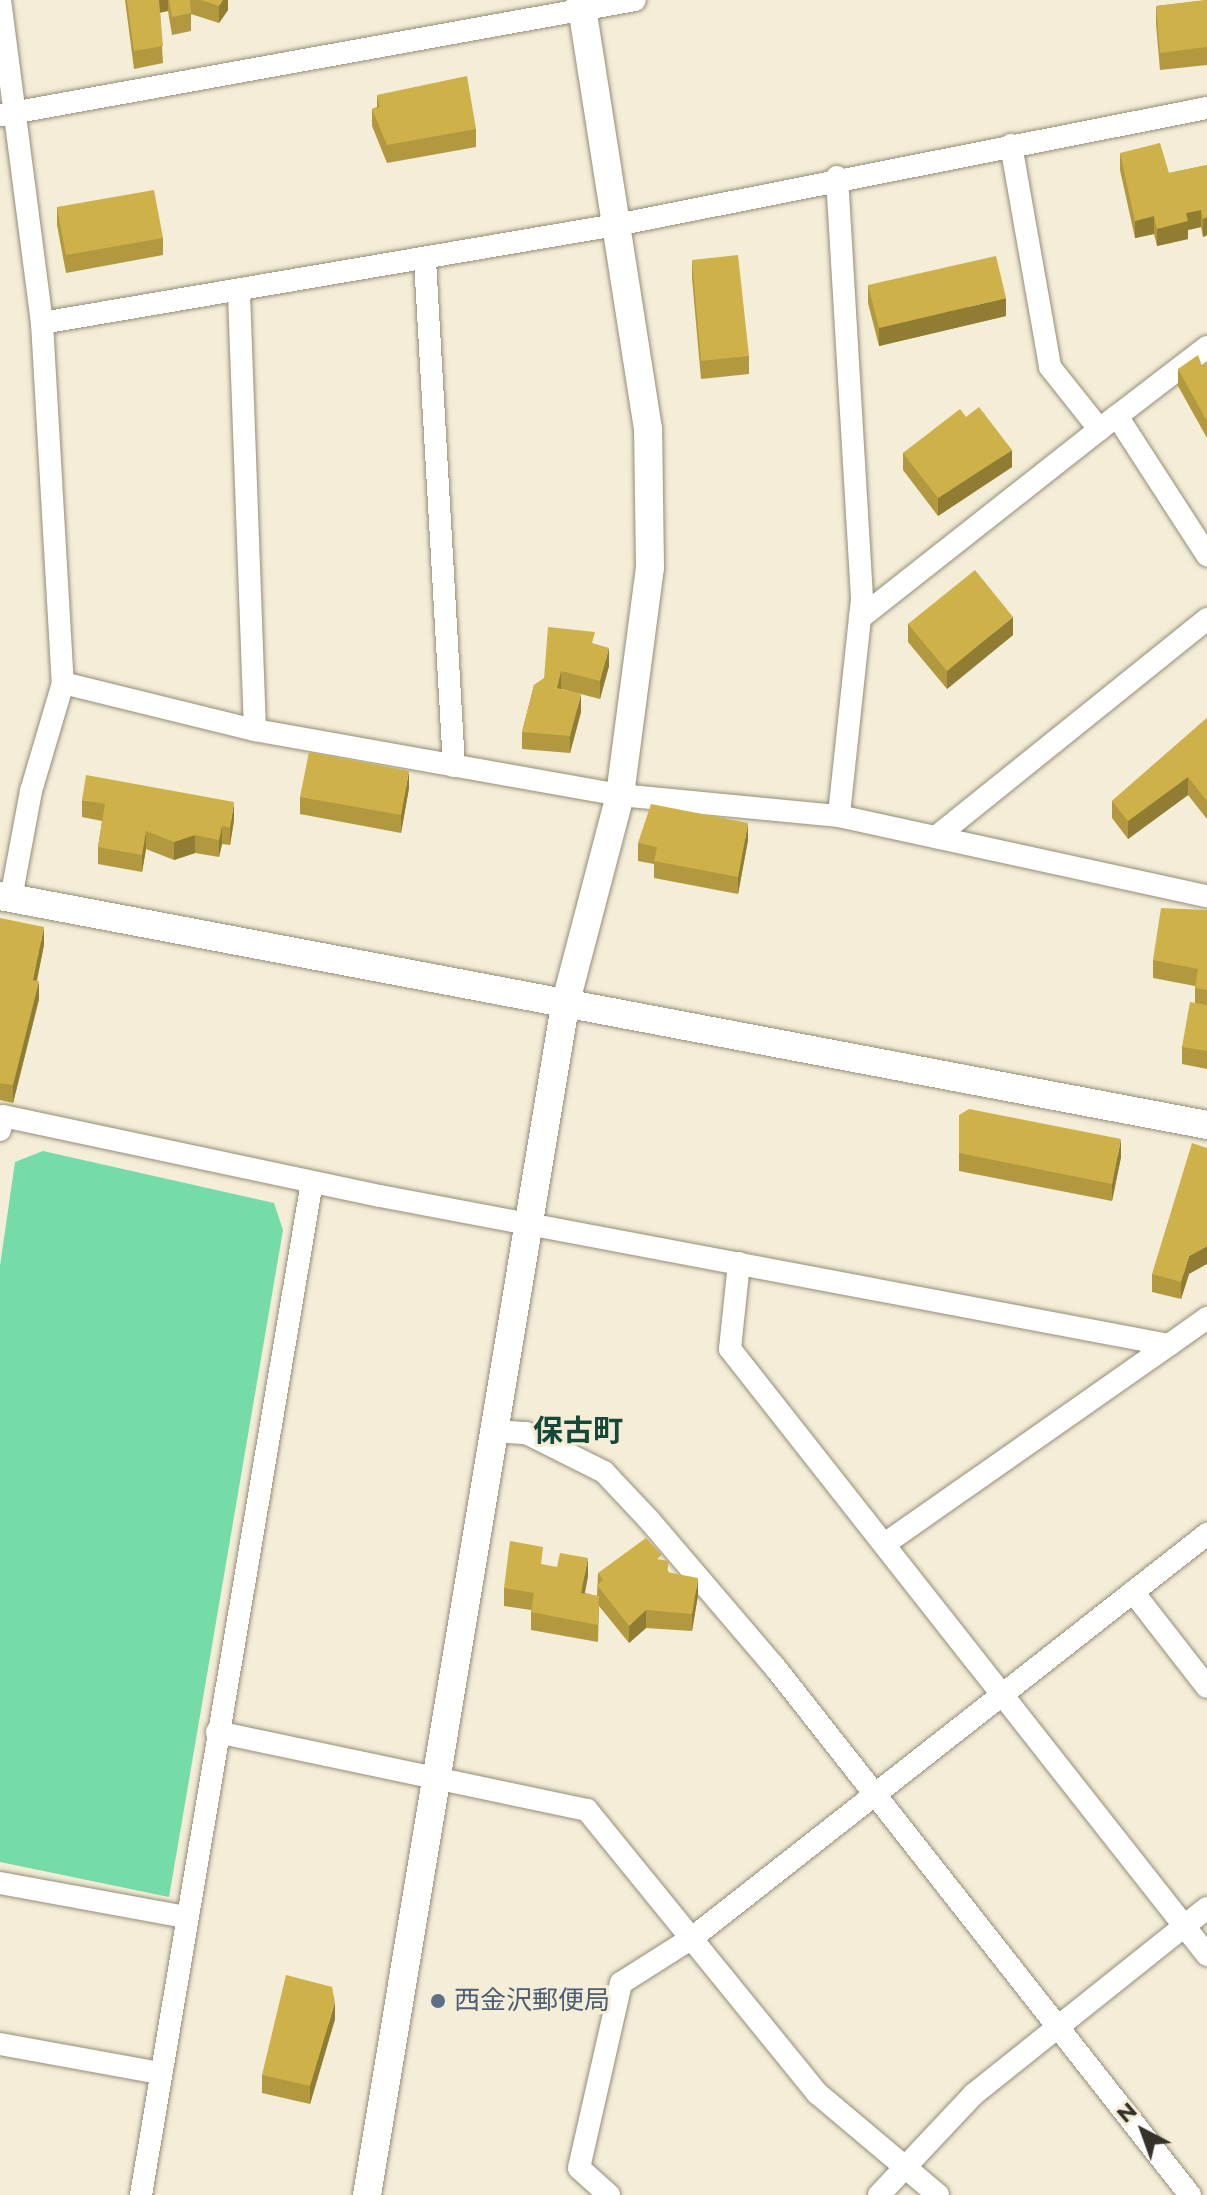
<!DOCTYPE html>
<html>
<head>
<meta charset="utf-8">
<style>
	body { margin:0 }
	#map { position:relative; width:1207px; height:2195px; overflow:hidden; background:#f4edd7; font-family:Montserrat,"Noto Sans JP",sans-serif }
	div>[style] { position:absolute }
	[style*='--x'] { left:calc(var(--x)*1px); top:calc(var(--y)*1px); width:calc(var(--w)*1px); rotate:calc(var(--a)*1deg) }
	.green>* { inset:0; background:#74dba9 }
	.roads { filter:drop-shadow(0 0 2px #948e79) drop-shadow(0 0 2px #948e79) }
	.minor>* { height:22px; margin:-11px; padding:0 11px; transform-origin:11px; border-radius:11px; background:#fff }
	.tertiary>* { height:28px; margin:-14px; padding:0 14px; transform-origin:14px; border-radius:14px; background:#fff }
	.wall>* { inset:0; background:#b2983f }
	.shaded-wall>* { inset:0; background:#917c33 }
	.building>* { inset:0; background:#cfb149 }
	.dots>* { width:22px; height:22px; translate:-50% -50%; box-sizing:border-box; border:4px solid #f4edd7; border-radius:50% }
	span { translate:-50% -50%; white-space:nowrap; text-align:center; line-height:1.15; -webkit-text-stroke:6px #f4edd7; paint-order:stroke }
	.service-label { font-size:26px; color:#4e5e75 }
	.left { translate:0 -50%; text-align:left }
	.quarter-label { font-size:30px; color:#164839; font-weight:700 }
	.north { position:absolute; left:1103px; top:2091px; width:80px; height:80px; -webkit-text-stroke:6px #f4edd7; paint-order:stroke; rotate:319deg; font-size:22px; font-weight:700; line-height:32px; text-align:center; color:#343229 }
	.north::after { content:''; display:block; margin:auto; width:28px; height:36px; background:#343229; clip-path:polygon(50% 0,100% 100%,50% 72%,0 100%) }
</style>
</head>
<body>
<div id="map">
	<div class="green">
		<div style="clip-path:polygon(43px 1151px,274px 1203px,283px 1230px,169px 1897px,0 1862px,0 1266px,15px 1162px)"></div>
	</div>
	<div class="roads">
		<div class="minor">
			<div style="--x:0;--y:0;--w:326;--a:82.6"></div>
			<div style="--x:42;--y:323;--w:361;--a:86.7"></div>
			<div style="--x:63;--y:683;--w:198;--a:13.8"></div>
			<div style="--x:255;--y:730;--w:371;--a:10.1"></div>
			<div style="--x:620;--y:795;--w:220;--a:5.5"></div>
			<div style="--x:839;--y:816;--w:377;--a:12.3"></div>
			<div style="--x:1;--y:115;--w:644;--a:-10.28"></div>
			<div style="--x:1011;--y:145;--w:225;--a:80"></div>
			<div style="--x:1050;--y:367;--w:80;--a:51.6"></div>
			<div style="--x:837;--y:177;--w:423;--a:86.6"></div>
			<div style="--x:862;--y:599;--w:218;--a:96.1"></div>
			<div style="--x:425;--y:260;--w:507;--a:86.72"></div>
			<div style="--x:239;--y:294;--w:436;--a:87.9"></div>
			<div style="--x:42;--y:323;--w:587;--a:-9.7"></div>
			<div style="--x:621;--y:224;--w:597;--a:-11.2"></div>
			<div style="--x:1207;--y:347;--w:113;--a:142.5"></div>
			<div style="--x:1117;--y:416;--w:166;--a:57.1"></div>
			<div style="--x:860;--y:618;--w:327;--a:-38.2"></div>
			<div style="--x:936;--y:837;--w:348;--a:-38.8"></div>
			<div style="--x:11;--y:898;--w:109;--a:-79.4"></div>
			<div style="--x:31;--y:791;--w:113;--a:-73.5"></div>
			<div style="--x:0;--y:1130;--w:14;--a:-78"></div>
			<div style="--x:3;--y:1116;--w:385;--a:12"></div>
			<div style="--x:380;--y:1196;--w:803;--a:10.69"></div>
			<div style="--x:1169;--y:1345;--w:47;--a:-35.4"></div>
			<div style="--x:739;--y:1263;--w:86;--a:96"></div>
			<div style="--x:730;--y:1349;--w:771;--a:51.79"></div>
			<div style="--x:495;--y:1431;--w:31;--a:4"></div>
			<div style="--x:526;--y:1433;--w:87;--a:26.6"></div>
			<div style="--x:604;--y:1472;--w:67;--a:46.8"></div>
			<div style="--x:650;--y:1521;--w:191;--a:49.5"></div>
			<div style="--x:774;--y:1666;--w:673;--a:51.82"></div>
			<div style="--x:886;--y:1543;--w:345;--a:-35"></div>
			<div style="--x:1133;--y:1592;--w:120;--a:52.1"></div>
			<div style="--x:217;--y:1732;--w:378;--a:11.9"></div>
			<div style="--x:587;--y:1810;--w:365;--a:50.9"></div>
			<div style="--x:817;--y:2093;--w:158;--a:40.1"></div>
			<div style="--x:0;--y:1883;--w:188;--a:10.4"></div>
			<div style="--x:0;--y:2044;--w:163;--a:10.3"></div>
			<div style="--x:141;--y:2195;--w:1027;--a:-80.42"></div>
			<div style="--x:609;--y:2195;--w:40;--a:-138"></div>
			<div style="--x:579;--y:2168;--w:190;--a:-77.2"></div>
			<div style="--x:621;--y:1983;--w:84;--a:-32.4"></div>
			<div style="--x:692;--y:1938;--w:655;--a:-38.11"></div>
			<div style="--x:879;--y:2195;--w:139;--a:-46.8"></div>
			<div style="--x:974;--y:2094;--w:298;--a:-38.6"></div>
		</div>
		<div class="tertiary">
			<div style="--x:0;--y:896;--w:1229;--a:10.74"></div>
			<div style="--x:367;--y:2195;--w:1206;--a:-80.55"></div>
			<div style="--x:565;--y:1005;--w:217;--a:-75.3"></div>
			<div style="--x:620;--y:795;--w:229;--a:-82.5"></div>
			<div style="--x:650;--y:568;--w:139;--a:-90.8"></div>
			<div style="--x:648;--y:429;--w:434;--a:-98.9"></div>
		</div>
	</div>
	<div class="wall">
		<div style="clip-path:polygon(125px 0,228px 0,228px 10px,219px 23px,191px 14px,191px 31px,172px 35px,168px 11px,160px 12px,163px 63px,134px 69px)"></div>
		<div style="clip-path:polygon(1207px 0,1207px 65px,1160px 70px,1156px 24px,1156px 6px)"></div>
		<div style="clip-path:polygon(377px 95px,476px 129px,476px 147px,387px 163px,372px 126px,372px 109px,377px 107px)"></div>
		<div style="clip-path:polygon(1120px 153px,1169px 173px,1207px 165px,1207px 235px,1203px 237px,1201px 227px,1188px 230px,1188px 239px,1157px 246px,1154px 234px,1135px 238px,1120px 170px)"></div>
		<div style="clip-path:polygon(57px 207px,163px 238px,163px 255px,66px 273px,57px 225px)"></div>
		<div style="clip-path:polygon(692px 260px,749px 356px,749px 374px,701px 379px,692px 278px)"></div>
		<div style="clip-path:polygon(868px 285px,1006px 316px,879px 346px,868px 303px)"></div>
		<div style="clip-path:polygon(1207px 364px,1207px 438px,1178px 386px,1178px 369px,1202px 366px)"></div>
		<div style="clip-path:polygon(966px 417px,1012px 467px,938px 516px,903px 470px,903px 453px)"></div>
		<div style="clip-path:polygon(908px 624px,1013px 635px,947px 689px,908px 642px)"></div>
		<div style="clip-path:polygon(595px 644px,609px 666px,600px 699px,561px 689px,581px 712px,570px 753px,522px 749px,522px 732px,534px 685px)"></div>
		<div style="clip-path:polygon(1207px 718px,1207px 819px,1188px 795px,1128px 839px,1112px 818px,1112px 801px)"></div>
		<div style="clip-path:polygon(409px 788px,401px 833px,300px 814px,300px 797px)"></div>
		<div style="clip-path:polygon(82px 800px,234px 820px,230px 845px,222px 844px,219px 857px,195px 853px,174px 860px,146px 849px,142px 872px,98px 864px,98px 847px,102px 821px,82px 817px)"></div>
		<div style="clip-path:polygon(748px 840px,738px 894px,654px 878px,654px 864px,638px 861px,638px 843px)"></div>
		<div style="clip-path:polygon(1207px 910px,1207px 1069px,1182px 1064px,1182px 1047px,1195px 1003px,1195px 986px,1153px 978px,1153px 960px)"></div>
		<div style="clip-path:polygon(0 918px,44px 945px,37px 981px,39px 999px,13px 1103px,0 1100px)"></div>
		<div style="clip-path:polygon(959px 1115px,1121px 1157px,1112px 1201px,959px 1171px)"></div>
		<div style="clip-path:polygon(1152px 1274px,1189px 1274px,1181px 1299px,1152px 1292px)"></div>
		<div style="clip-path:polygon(662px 1560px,669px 1573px,698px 1595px,692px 1631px,646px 1628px,629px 1643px,599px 1606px,598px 1642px,531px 1630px,531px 1610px,504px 1606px,504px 1588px,543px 1565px,588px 1576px,585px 1593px,597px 1596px,598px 1573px)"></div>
		<div style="clip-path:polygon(335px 2019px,310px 2104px,262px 2093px,262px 2075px)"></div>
	</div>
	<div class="shaded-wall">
		<div style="clip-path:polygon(159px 0,168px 0,168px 11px,159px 13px)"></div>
		<div style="clip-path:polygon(223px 0,228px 0,228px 10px,219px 23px,219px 6px)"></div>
		<div style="clip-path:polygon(1201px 210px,1201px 227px,1188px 230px,1188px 239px,1157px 246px,1157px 229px,1186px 213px)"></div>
		<div style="clip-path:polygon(1154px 216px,1154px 234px,1135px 238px,1135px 221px)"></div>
		<div style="clip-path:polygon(1207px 217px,1207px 235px,1203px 237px,1203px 219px)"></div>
		<div style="clip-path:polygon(1006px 298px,1006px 316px,879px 346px,879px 328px)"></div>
		<div style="clip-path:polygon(1012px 450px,1012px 467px,938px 516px,938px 498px)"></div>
		<div style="clip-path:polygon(1013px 617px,1013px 635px,947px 689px,947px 671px)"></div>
		<div style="clip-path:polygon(609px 648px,609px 666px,600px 699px,600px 681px)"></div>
		<div style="clip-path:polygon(561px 671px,561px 688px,557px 706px,557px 688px)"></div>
		<div style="clip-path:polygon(581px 694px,581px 712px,570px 753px,570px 736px)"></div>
		<div style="clip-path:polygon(409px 771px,409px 788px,401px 833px,401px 815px)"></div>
		<div style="clip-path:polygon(1188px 777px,1188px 795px,1128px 839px,1128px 821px)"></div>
		<div style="clip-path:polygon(234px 802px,234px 820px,230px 845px,230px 828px)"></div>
		<div style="clip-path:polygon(748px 823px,748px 840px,738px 894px,738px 877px)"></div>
		<div style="clip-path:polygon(222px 826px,222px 844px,219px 857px,219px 840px)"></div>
		<div style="clip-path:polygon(146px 831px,146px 849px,142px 872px,142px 855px)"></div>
		<div style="clip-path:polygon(195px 835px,195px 853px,174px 860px,174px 842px)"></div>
		<div style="clip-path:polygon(44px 927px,44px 945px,33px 997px,33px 980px)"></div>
		<div style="clip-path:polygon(39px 981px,39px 999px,13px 1103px,13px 1085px)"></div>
		<div style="clip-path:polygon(1121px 1139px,1121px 1157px,1112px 1201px,1112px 1184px)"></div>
		<div style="clip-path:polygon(1207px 1246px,1207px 1264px,1189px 1274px,1181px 1299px,1181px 1282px,1189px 1256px)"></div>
		<div style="clip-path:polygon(588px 1558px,588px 1576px,581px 1610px,581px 1593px)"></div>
		<div style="clip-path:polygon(698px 1578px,698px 1595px,692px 1631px,692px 1614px)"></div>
		<div style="clip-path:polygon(646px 1610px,646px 1628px,629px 1643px,629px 1626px)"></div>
		<div style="clip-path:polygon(335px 2002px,335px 2019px,310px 2104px,310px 2086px)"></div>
	</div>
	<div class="building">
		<div style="clip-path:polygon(127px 0,159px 0,163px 46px,134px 51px)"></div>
		<div style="clip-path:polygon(169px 0,190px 0,191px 13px,172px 17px)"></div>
		<div style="clip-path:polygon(201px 0,223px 0,219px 6px)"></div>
		<div style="clip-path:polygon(1207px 0,1207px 47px,1160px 53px,1156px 6px)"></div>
		<div style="clip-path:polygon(467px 76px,476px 129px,387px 145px,372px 109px,380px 107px,377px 95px)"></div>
		<div style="clip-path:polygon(1160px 143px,1169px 173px,1207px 165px,1207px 217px,1203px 219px,1201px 210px,1186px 213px,1188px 221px,1157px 229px,1154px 216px,1135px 221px,1120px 153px)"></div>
		<div style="clip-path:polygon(154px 190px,163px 238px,66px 255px,57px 207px)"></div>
		<div style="clip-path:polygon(738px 255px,749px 356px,701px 361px,692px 260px)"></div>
		<div style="clip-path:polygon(996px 256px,1006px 298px,879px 328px,868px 285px)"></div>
		<div style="clip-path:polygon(1198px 355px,1202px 366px,1207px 364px,1207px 421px,1178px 369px)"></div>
		<div style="clip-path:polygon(979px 407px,1012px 450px,938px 498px,903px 453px,960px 409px,966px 417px)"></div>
		<div style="clip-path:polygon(975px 570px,1013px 617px,947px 671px,908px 624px)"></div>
		<div style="clip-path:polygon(548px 627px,595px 632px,592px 643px,609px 648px,600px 681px,561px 671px,557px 688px,581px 694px,570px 736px,522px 732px,534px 685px,544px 679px)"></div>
		<div style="clip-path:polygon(1207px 718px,1207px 801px,1188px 777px,1128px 821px,1112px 801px)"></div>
		<div style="clip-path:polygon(309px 752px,409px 771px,401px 815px,300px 797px)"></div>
		<div style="clip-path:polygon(86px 775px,234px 802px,230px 828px,222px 826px,219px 840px,195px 835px,174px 842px,146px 831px,142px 855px,98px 847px,105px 804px,82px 800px)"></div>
		<div style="clip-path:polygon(651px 804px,748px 823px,738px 877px,654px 861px,657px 847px,638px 843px)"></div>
		<div style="clip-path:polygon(1161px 908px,1207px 910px,1207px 990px,1195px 988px,1198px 969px,1153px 960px)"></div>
		<div style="clip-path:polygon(0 918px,44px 927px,33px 980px,39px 981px,13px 1085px,0 1083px)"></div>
		<div style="clip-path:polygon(1190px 1002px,1207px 1005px,1207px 1051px,1182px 1047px)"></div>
		<div style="clip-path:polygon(969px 1109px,1121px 1139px,1112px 1184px,959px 1153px,959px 1115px)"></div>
		<div style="clip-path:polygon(1192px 1143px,1207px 1148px,1207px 1246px,1189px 1256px,1181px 1282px,1152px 1274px)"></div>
		<div style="clip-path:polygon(646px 1538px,662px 1555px,657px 1559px,669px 1561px,667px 1572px,698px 1578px,692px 1614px,646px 1610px,629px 1626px,597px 1585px,603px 1580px,598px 1573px)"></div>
		<div style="clip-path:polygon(510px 1541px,543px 1547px,541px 1564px,557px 1567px,560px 1553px,588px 1558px,581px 1593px,599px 1596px,598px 1625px,531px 1612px,534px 1593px,504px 1588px)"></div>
		<div style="clip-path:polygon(286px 1975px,332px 1987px,335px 2002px,310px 2086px,262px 2075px)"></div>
	</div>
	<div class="dots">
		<div style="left:438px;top:2001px;background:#5c6f8a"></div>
	</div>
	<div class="service-label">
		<span class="left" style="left:454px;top:2001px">西金沢郵便局</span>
	</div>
	<div class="quarter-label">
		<span style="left:578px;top:1431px">保古町</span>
	</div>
	<div class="north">N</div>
</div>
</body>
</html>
